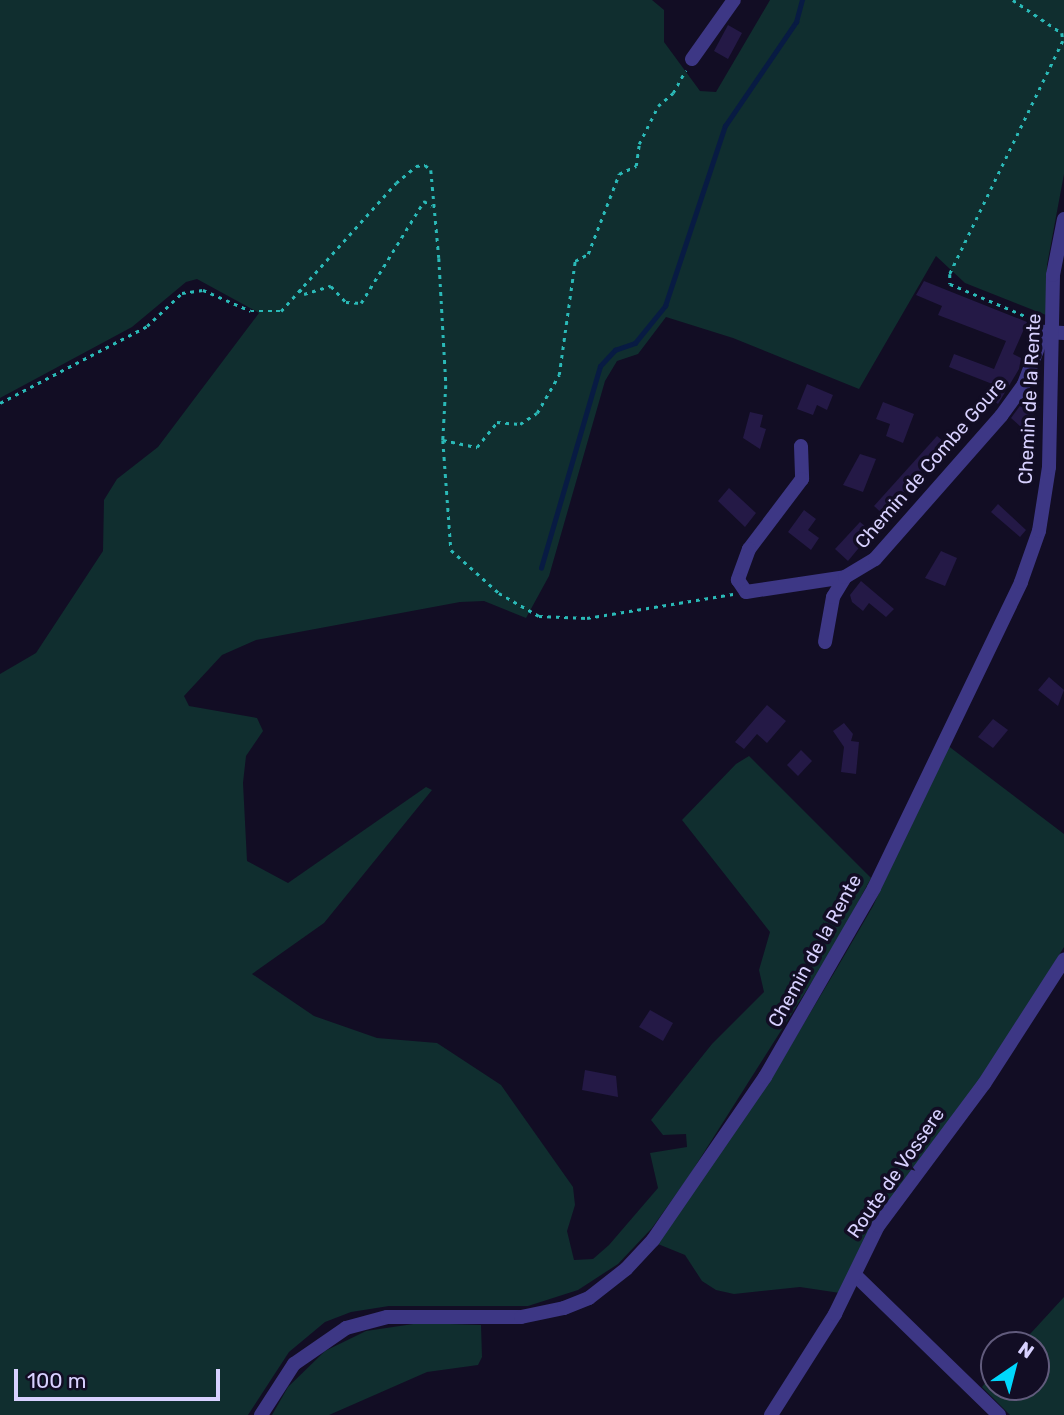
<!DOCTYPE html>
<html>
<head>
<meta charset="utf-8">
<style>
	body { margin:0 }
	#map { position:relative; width:1064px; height:1415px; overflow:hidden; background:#120d24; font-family:Rubik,sans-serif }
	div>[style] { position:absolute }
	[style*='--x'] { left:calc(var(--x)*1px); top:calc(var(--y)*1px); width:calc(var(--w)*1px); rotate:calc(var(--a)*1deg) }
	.green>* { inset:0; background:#102e2f }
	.stream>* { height:4.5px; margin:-2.25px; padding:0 2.25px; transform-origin:2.25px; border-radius:2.25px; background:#081b43 }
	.building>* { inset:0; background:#241946 }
	.path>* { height:2.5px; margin-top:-1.25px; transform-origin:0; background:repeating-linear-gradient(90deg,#2ab9b7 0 3.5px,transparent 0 8.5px) }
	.minor>* { height:14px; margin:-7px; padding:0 7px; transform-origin:7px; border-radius:7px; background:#3d3785 }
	span { translate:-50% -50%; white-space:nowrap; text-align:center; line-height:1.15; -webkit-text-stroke:7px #120d24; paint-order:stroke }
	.street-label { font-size:19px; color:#d8d1ff }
	.north { position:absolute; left:980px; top:1331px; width:70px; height:70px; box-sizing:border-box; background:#120d24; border:2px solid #615b7c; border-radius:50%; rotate:35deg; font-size:19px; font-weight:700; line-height:28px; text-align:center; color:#d8d1ff }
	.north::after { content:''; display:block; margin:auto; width:24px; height:32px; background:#00d8fc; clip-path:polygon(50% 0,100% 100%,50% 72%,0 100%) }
	.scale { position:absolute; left:14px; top:1369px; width:206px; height:32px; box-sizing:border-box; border:4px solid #d8d1ff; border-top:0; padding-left:9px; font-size:21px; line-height:24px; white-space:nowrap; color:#d8d1ff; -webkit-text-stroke:5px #120d24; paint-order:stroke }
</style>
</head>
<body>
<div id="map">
	<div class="green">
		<div style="clip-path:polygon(0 0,652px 0,664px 10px,664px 42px,700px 91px,716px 92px,770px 0,1064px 0,1064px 174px,1047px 265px,1046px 315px,965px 283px,936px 256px,859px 389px,733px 338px,666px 317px,638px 354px,617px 361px,605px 381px,549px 576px,526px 618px,484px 601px,460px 602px,256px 640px,222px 655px,184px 696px,189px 706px,257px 718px,263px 731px,246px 756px,243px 783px,247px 861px,288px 883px,426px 787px,432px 790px,324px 923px,252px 974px,314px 1016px,377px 1038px,437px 1043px,501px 1085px,573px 1187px,575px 1205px,567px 1231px,574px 1260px,593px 1259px,609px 1245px,658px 1188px,650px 1153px,687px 1147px,686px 1134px,663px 1135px,651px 1120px,712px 1044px,764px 992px,759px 970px,770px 932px,682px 820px,736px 764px,749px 756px,871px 878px,834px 947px,689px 1176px,652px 1228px,618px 1264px,578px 1290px,528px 1306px,389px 1306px,351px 1312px,325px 1322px,289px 1352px,248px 1415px,0 1415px,0 674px,36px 653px,103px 551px,104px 500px,117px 479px,158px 447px,259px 313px,197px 279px,186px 282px,132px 327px,0 398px)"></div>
		<div style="clip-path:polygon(947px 745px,1064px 834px,1064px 947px,985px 1076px,871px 1225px,840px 1293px,800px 1287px,734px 1294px,716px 1290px,702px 1281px,685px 1255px,658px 1244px,785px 1055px,837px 968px,873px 906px)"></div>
		<div style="clip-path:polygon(1064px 1297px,1064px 1415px,1010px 1415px,982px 1387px,994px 1373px,994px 1387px,1036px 1387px,1036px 1345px,1020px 1345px)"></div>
		<div style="clip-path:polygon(420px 1323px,481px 1325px,482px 1357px,478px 1365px,427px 1372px,329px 1415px,272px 1415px,288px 1387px,325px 1351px,366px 1331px)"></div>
	</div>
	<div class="stream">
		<div style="--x:541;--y:568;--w:210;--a:-73.7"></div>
		<div style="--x:600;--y:366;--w:22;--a:-47"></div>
		<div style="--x:615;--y:350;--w:21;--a:-19"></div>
		<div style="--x:635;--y:343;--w:48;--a:-51"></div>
		<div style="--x:665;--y:306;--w:190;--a:-71.6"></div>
		<div style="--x:725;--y:126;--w:126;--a:-55.7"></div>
		<div style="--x:796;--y:22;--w:23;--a:-75"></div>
	</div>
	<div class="building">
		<div style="clip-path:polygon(728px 25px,742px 33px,728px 59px,714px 51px)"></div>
		<div style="clip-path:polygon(924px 281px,1027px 322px,1013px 354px,1021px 358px,1019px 369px,998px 404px,992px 399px,1000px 387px,949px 367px,954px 354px,994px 369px,1006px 341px,938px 315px,942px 306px,916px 295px)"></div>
		<div style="clip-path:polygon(807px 384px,833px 395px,827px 410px,817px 405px,813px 415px,797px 409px)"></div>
		<div style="clip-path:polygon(1025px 399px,1040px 407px,1022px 428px,1011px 418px)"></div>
		<div style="clip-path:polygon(883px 402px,914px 414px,903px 443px,886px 436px,890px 424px,876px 419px)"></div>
		<div style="clip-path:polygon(750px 412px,763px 415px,760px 427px,766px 429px,760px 449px,743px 438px)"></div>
		<div style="clip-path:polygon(937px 436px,950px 447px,887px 518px,874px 506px)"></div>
		<div style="clip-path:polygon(860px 454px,876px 459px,863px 492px,843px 485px)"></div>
		<div style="clip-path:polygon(729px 488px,756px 513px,745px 527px,718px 501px)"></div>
		<div style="clip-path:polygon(998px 504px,1026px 530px,1020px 537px,991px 512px)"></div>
		<div style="clip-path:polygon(804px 510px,816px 519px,808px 530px,819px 538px,811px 550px,788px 532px)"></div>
		<div style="clip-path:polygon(860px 522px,872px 532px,848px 561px,835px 549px)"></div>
		<div style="clip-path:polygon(941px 551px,957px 558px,945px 586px,925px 578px)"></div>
		<div style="clip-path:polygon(861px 581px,894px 609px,886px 617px,869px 603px,863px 611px,852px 602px,850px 595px)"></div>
		<div style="clip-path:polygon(1049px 677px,1064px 690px,1058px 706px,1038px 690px)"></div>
		<div style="clip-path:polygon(767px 705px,786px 721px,767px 743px,757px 734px,744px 749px,735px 742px)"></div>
		<div style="clip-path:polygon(993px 719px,1008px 730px,993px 748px,978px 737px)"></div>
		<div style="clip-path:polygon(844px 723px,853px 734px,851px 741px,859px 742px,856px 774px,841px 772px,844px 747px,833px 731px)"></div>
		<div style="clip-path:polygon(801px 750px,812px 761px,798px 776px,787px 765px)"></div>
		<div style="clip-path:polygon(650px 1010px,673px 1023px,663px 1041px,639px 1027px)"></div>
		<div style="clip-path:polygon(585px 1070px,616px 1076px,618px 1097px,582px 1090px)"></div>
	</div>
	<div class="path">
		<div style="--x:1013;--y:0;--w:59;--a:34"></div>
		<div style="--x:1062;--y:33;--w:8;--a:83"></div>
		<div style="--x:1063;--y:41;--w:259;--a:115.9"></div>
		<div style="--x:950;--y:274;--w:10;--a:90"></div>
		<div style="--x:950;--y:284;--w:95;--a:23"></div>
		<div style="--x:299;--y:289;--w:7;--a:45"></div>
		<div style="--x:304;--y:294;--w:28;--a:-17"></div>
		<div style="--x:331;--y:286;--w:22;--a:47"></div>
		<div style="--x:346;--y:302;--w:15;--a:4"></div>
		<div style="--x:361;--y:303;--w:120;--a:-58.3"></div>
		<div style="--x:424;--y:201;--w:9;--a:32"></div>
		<div style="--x:0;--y:403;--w:166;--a:-27.6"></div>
		<div style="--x:147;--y:326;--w:48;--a:-43.3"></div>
		<div style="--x:182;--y:293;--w:21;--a:-8"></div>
		<div style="--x:203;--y:290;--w:52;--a:23.6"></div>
		<div style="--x:251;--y:311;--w:30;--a:0"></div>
		<div style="--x:281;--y:311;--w:172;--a:-48.1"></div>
		<div style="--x:396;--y:183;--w:26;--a:-40"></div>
		<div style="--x:416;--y:166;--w:9;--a:-6"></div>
		<div style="--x:425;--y:165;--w:8;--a:40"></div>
		<div style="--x:431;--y:170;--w:88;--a:84.8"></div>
		<div style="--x:439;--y:258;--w:127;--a:86.8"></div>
		<div style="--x:446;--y:385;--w:55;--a:93.1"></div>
		<div style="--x:443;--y:440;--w:35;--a:12"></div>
		<div style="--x:477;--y:447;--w:32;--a:-51"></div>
		<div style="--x:497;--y:422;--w:23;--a:5"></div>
		<div style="--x:520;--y:424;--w:20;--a:-33"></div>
		<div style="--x:537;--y:413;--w:44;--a:-59.9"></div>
		<div style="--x:559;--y:375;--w:115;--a:-82"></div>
		<div style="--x:575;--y:261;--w:15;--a:-28"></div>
		<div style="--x:588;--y:254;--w:86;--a:-68.8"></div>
		<div style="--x:619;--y:174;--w:19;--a:-25"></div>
		<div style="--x:636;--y:166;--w:22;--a:-82"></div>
		<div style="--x:639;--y:144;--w:42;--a:-63.4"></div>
		<div style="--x:658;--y:106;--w:20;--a:-41"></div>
		<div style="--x:673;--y:93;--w:26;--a:-61"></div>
		<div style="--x:443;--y:440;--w:110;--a:85.8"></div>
		<div style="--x:451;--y:550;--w:64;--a:41.9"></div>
		<div style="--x:499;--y:593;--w:46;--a:29.9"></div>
		<div style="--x:539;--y:616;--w:48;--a:2.4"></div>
		<div style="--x:587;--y:618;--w:148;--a:-9.3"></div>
	</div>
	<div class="minor">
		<div style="--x:692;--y:59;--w:72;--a:-54.6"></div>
		<div style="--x:801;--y:446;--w:33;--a:88"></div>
		<div style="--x:802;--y:479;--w:88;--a:127.1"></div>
		<div style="--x:749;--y:549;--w:33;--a:110"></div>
		<div style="--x:738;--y:580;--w:14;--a:56"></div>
		<div style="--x:746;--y:592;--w:100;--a:-8.6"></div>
		<div style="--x:825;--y:642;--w:46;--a:-79.9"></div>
		<div style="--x:833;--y:597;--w:23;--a:-59"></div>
		<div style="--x:845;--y:577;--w:35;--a:-31"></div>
		<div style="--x:875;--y:559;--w:191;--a:-48.6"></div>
		<div style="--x:1001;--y:416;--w:39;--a:-54"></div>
		<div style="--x:1024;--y:384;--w:56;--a:-69"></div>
		<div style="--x:1044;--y:332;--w:20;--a:3"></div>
		<div style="--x:855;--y:1275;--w:201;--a:44.2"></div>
		<div style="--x:261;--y:1415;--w:61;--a:-57.1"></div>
		<div style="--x:294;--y:1364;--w:63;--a:-34.7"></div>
		<div style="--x:346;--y:1328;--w:42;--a:-15"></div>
		<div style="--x:387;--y:1317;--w:134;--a:0"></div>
		<div style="--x:521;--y:1317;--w:44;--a:-11.8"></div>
		<div style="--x:564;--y:1308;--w:27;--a:-22"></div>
		<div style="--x:589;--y:1298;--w:47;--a:-38.1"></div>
		<div style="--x:626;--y:1269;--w:40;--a:-47"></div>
		<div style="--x:653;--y:1240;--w:198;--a:-55.5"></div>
		<div style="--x:765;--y:1077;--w:218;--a:-60"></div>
		<div style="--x:874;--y:888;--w:339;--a:-64.3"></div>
		<div style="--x:1021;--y:582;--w:54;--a:-70.6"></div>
		<div style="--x:1039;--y:531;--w:65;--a:-81.1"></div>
		<div style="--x:1049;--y:467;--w:192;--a:-88.8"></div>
		<div style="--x:1053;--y:275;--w:57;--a:-78.9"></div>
		<div style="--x:771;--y:1415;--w:120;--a:-57.6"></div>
		<div style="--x:835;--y:1314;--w:98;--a:-64"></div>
		<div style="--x:878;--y:1226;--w:177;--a:-53.3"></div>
		<div style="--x:984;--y:1084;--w:148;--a:-57.2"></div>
	</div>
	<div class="street-label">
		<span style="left:1030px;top:399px;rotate:-87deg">Chemin de la Rente</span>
		<span style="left:931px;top:463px;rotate:-49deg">Chemin de Combe Goure</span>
		<span style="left:815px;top:951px;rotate:-61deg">Chemin de la Rente</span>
		<span style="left:896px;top:1173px;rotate:-55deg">Route de Vossere</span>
	</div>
	<div class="north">N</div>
	<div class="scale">100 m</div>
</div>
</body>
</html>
